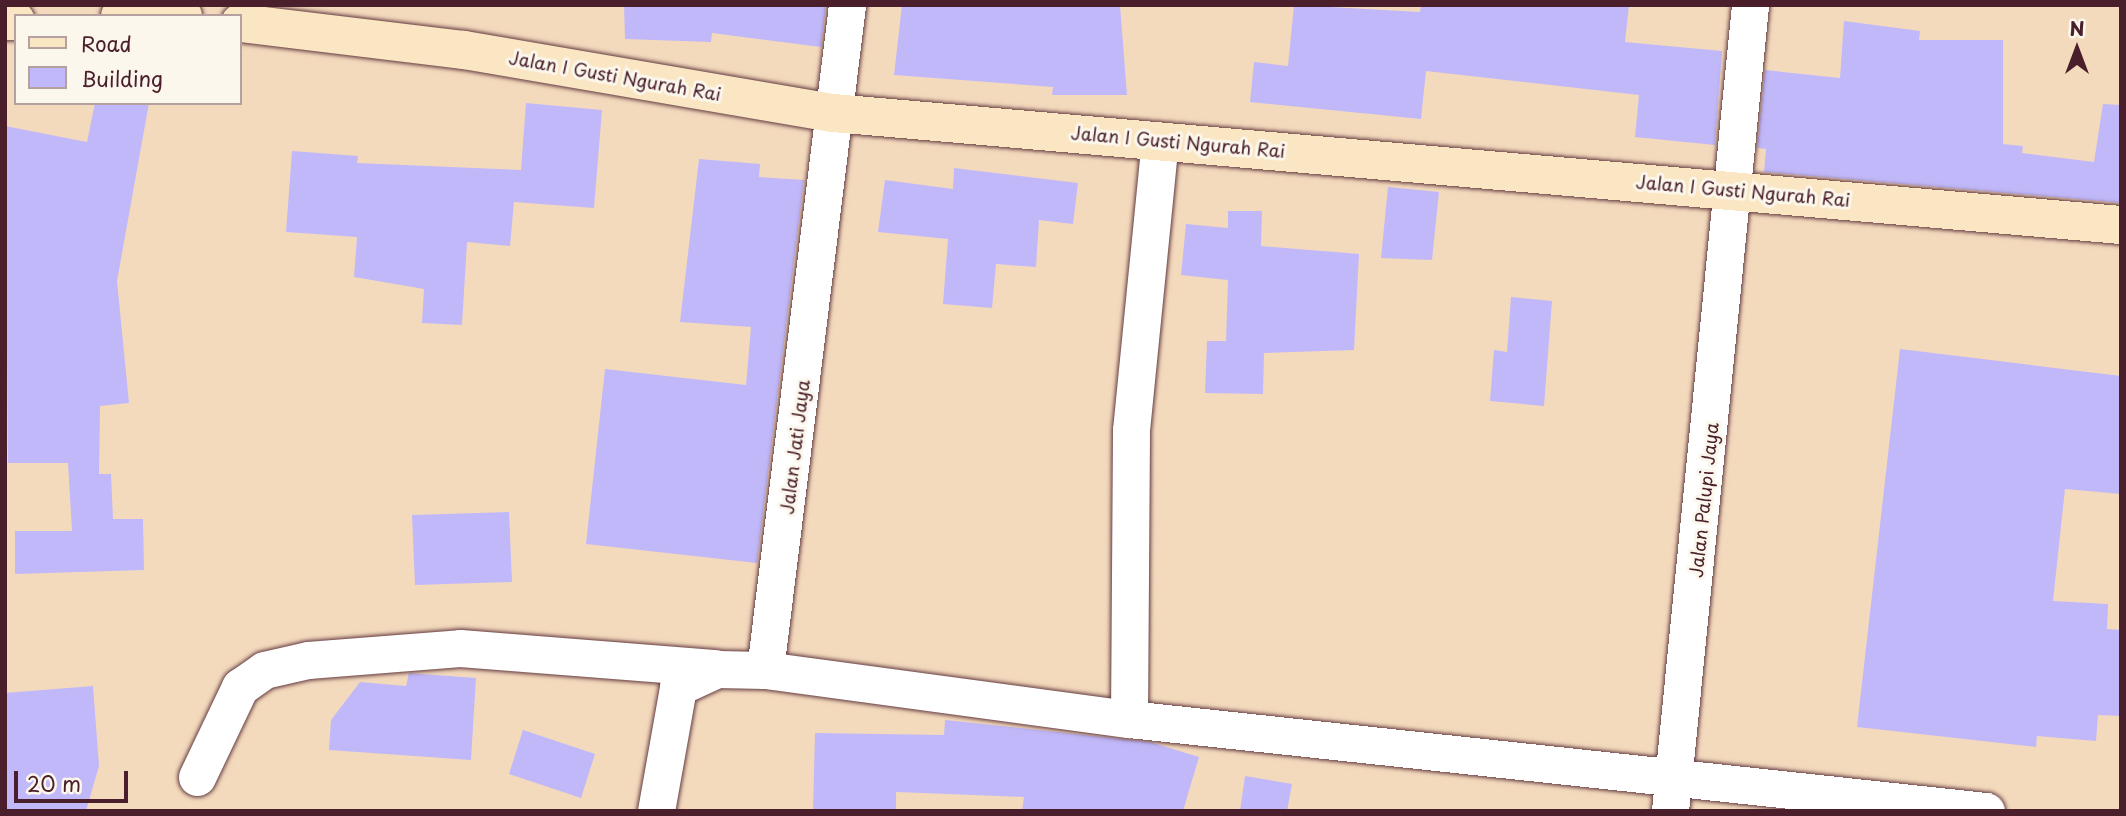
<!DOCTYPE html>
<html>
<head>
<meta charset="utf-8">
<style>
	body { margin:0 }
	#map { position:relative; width:2126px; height:816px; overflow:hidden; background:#f4dabd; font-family:"Playpen Sans",sans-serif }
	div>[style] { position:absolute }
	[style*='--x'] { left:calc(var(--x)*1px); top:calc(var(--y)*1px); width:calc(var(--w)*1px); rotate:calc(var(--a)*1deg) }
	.building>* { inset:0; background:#c1b8f9 }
	.roads { filter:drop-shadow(0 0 2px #643b41) drop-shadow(0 0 2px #643b41) }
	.minor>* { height:37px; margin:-18.5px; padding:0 18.5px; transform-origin:18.5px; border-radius:18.5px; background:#fff }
	.secondary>* { height:38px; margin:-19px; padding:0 19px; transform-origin:19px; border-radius:19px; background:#fbe6c4 }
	span { translate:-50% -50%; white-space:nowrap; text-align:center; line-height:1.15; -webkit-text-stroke:6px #fbf7ec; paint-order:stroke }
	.street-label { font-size:18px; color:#4a1f2b }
	.frame { position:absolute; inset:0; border:7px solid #4a1f2b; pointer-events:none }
	.legend { position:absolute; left:14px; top:14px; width:228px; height:91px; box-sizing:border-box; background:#fbf7ec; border:2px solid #b4a19f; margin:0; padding:9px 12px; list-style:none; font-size:21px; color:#4a1f2b }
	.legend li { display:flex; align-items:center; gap:14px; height:35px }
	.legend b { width:35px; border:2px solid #b4a19f }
	.north { position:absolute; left:2042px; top:14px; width:70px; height:70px; -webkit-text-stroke:5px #fbf7ec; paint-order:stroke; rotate:0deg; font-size:19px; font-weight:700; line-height:28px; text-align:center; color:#4a1f2b }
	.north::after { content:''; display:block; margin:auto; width:24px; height:32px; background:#4a1f2b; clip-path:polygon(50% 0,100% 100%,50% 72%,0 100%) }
	.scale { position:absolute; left:14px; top:771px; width:114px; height:32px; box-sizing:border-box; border:4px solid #4a1f2b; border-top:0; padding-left:9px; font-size:21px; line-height:24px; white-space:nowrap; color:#4a1f2b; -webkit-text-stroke:5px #fbf7ec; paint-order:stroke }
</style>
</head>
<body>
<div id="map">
	<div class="building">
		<div style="clip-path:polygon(624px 5px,826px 5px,821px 47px,712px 33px,711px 42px,625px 39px)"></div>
		<div style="clip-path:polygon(902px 5px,1120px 5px,1127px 95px,1052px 95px,1053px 87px,894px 75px)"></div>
		<div style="clip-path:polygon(1294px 5px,1420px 12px,1421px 5px,1629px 5px,1625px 42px,1722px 51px,1715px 145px,1635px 137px,1639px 95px,1426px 71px,1421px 119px,1250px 102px,1254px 62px,1288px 66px)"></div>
		<div style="clip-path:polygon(1844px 21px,1920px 31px,1919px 40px,2003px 40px,2003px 144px,2023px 146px,2022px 153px,2094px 162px,2103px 104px,2121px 105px,2121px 203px,1764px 172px,1766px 149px,1757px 148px,1765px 70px,1840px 78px)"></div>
		<div style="clip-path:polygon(95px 103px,149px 103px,117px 281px,129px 403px,100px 406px,99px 474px,111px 474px,113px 519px,143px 519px,144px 570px,15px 574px,15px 531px,72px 531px,68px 463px,8px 463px,5px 126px,87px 142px)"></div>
		<div style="clip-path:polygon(526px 103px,602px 110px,594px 208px,514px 202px,510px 246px,467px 242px,462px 325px,422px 323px,424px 289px,354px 277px,357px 237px,286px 232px,292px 151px,358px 156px,357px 163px,521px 170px)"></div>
		<div style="clip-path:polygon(699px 159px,760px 164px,759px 177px,804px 180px,757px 563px,586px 544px,605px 369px,746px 385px,751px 327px,680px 322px)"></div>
		<div style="clip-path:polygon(954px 168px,1078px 183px,1073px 224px,1039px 220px,1036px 267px,996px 264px,992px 308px,943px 304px,948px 239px,878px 232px,885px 180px,953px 189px)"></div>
		<div style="clip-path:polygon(1388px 187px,1439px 192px,1432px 260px,1381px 258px)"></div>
		<div style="clip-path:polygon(1228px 211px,1262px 211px,1261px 246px,1359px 254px,1354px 350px,1264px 353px,1263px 394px,1205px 393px,1207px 341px,1226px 341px,1228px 280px,1181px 275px,1186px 224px,1228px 228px)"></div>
		<div style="clip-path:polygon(1511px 297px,1552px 301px,1544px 406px,1490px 401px,1494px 350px,1507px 352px)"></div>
		<div style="clip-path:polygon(1900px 349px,2121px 376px,2121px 494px,2065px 489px,2053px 601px,2108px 604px,2107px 629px,2121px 630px,2121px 716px,2098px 715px,2096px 741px,2037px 736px,2036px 747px,1857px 727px)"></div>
		<div style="clip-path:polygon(509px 512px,512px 582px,415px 585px,412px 515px)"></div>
		<div style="clip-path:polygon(409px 673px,476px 678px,471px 760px,329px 750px,331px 720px,360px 682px,406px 686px)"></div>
		<div style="clip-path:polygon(93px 686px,99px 766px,86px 811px,5px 811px,5px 693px)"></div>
		<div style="clip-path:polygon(945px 720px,1150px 742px,1199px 757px,1183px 811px,1022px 811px,1024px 797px,896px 792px,896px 811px,813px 811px,815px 733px,944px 735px)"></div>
		<div style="clip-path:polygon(523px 730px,595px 754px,581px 798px,509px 774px)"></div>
		<div style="clip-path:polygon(1245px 776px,1292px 784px,1287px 811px,1240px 811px)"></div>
	</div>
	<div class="roads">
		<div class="minor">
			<div style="--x:765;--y:670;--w:367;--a:7.7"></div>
			<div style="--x:1129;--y:719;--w:862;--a:6.13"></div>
			<div style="--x:1129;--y:719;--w:289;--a:-89.6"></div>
			<div style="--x:1131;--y:430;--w:290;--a:-84.3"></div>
			<div style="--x:197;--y:777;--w:100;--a:-64.5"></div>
			<div style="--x:240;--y:687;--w:29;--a:-35"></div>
			<div style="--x:264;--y:670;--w:45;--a:-12.8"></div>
			<div style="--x:308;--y:660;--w:152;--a:-4.5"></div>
			<div style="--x:460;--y:648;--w:257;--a:4.5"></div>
			<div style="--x:656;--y:811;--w:126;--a:-79.9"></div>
			<div style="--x:678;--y:687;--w:43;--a:-24.8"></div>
			<div style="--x:717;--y:669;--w:48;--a:1.2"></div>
			<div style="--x:765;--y:670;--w:670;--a:-82.97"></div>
			<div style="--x:1670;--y:811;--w:810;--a:-84.33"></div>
		</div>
		<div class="secondary">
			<div style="--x:120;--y:16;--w:63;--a:0"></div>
			<div style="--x:5;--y:21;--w:11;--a:0"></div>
			<div style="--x:240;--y:23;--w:226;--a:6.9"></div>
			<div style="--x:464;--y:50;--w:374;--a:9.7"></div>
			<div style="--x:833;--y:113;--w:1293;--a:4.97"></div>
		</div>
	</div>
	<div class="street-label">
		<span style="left:615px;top:76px;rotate:10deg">Jalan I Gusti Ngurah Rai</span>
		<span style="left:1178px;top:142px;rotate:5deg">Jalan I Gusti Ngurah Rai</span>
		<span style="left:1743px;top:191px;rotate:5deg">Jalan I Gusti Ngurah Rai</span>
		<span style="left:795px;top:447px;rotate:-83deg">Jalan Jati Jaya</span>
		<span style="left:1704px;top:500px;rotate:-84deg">Jalan Palupi Jaya</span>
	</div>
	<div class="frame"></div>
	<ul class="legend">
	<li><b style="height:9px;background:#fbe6c4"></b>Road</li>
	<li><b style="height:19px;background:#c1b8f9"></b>Building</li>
	</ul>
	<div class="north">N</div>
	<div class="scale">20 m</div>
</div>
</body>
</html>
